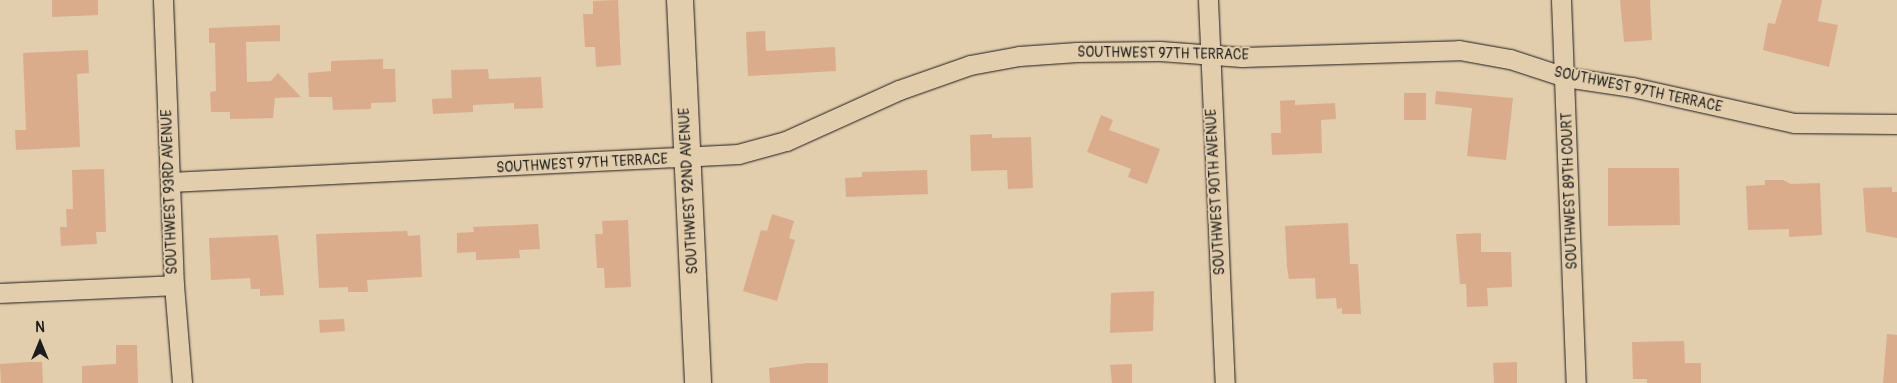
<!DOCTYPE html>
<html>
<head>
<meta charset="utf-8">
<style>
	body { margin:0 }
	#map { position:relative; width:1897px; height:383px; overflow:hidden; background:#e2cdac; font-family:Pangolin,sans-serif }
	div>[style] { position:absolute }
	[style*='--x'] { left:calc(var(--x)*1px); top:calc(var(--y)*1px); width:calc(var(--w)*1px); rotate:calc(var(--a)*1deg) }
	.building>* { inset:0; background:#dbac8c }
	.roads { filter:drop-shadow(0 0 1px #1c1c1c) drop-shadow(0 0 1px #1c1c1c) }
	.street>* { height:19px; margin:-9.5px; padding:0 9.5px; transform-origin:9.5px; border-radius:9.5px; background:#e2cdac }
	.secondary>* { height:26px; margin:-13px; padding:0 13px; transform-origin:13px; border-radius:13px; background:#e2cdac }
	span { translate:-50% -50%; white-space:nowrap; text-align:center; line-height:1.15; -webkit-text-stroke:4px #e2cdac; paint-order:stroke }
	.street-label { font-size:14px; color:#1c1c1c }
	.north { position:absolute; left:15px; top:318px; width:50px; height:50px; -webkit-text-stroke:4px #e2cdac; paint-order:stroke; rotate:0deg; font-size:14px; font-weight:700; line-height:20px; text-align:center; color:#1c1c1c }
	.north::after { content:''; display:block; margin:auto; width:18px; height:22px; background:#1c1c1c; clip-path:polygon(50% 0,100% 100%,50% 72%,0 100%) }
</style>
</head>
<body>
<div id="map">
	<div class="building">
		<div style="clip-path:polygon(52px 0,98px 0,98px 15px,52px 17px)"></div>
		<div style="clip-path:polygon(618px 0,621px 65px,596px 67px,595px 47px,585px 47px,583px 14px,593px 14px,593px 1px)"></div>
		<div style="clip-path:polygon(1620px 0,1650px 0,1652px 40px,1624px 42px)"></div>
		<div style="clip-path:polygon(1782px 0,1822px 0,1818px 21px,1838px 25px,1829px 67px,1763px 50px,1768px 23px,1775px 24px)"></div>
		<div style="clip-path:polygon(280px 25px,280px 41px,246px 42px,247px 82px,271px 81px,278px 73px,301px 97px,275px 98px,273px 118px,230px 119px,230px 112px,211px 112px,210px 92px,216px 91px,215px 43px,209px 43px,209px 28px)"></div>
		<div style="clip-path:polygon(765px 31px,766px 51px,835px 47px,836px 71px,748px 76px,746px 32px)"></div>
		<div style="clip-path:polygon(88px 50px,89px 73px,77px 74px,80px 147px,16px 150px,15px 130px,26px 130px,23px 53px)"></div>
		<div style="clip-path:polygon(383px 59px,383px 69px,395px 69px,396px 102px,371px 103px,371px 109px,333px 110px,332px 97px,309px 97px,308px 73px,331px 71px,331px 61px)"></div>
		<div style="clip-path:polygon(488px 69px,489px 79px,541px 77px,543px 108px,514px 109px,514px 103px,473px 105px,473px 112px,433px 114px,432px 99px,452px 98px,451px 70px)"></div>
		<div style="clip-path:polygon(1436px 91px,1513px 98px,1506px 160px,1467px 156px,1472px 108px,1435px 104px)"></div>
		<div style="clip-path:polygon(1404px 93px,1426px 93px,1426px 120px,1404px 120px)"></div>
		<div style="clip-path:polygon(1295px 100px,1295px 105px,1335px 103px,1336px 119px,1321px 120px,1322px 153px,1272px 155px,1271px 133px,1281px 133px,1280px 101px)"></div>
		<div style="clip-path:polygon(1101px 115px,1113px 120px,1109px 130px,1160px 149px,1147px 184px,1128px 177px,1131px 169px,1087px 152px)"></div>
		<div style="clip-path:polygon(992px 134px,992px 138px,1031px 137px,1033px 188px,1008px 189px,1007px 170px,971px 171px,970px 135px)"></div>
		<div style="clip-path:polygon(1608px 168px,1679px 168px,1680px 225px,1608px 226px)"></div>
		<div style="clip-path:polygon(104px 169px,106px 232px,96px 232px,97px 244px,61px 246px,60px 227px,67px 227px,66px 209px,73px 209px,72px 170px)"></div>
		<div style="clip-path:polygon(927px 170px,928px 194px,846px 197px,845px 178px,862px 177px,862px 172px)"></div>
		<div style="clip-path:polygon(1765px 180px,1783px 180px,1791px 184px,1820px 183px,1822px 235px,1789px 237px,1789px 229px,1748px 230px,1746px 186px,1765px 185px)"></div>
		<div style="clip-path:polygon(1892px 187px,1892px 192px,1897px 192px,1897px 238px,1866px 232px,1863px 188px)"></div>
		<div style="clip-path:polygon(772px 214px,794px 221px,789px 238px,795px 240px,777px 301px,743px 291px,761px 230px,767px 231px)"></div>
		<div style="clip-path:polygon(628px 220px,631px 287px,605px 288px,604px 268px,597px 268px,595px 234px,603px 234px,602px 221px)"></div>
		<div style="clip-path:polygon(1348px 223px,1350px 264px,1358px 264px,1361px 314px,1342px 314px,1342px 308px,1337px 309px,1336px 298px,1316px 299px,1315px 278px,1289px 279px,1287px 267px,1285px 226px)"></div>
		<div style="clip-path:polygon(538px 224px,540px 249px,519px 250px,520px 258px,476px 260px,476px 252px,457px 253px,457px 233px,474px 232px,473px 227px)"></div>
		<div style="clip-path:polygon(407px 231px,408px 236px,420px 235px,422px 277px,367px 280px,368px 292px,348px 292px,348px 287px,319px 288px,316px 234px)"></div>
		<div style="clip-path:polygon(1481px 233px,1481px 252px,1511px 252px,1512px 287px,1487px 288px,1488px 306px,1467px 307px,1466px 284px,1460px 284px,1456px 234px)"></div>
		<div style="clip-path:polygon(278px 235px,284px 295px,260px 296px,260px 289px,251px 289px,250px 278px,211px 280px,209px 238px)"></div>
		<div style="clip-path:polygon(1154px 291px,1153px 331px,1110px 333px,1111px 293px)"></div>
		<div style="clip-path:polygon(344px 319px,345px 331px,320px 333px,319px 320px)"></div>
		<div style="clip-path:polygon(1887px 334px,1897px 335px,1897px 383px,1883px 383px)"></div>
		<div style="clip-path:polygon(1684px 341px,1685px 363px,1701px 363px,1701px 383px,1647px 383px,1647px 379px,1633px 379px,1632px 342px)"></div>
		<div style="clip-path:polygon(116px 345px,137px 345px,138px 383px,82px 383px,82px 366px,116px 364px)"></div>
		<div style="clip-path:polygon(29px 362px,42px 362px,43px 383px,1px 383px,0 364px)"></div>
		<div style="clip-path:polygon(1517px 362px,1517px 383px,1494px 383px,1493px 363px)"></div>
		<div style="clip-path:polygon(807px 363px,828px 363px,828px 383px,770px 383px,769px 368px)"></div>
		<div style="clip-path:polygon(1132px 364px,1132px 383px,1112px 383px,1110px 365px)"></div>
	</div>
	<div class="roads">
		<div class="street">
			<div style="--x:163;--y:0;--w:285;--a:87.8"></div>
			<div style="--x:174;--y:285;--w:98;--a:85.3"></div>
			<div style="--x:1208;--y:0;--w:383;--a:87.5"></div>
			<div style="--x:1561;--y:0;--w:383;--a:87.8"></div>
			<div style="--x:170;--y:182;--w:569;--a:-2.82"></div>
			<div style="--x:738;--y:154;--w:50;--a:-15.2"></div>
			<div style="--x:786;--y:141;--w:124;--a:-24.3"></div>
			<div style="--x:899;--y:90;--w:75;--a:-19.4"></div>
			<div style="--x:970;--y:65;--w:50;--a:-10.4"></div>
			<div style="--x:1019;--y:56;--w:58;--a:-3.9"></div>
			<div style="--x:1077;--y:52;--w:83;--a:-0.7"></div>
			<div style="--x:1160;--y:51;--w:82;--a:4.2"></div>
			<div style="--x:1242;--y:57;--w:217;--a:-1.8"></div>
			<div style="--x:1459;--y:50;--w:52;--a:10"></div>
			<div style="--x:1510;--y:59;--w:58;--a:18.1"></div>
			<div style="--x:1565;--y:77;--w:68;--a:8.5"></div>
			<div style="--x:1632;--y:87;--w:166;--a:12.5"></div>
			<div style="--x:1794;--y:123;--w:103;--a:0.6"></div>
			<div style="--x:0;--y:293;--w:174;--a:-2.6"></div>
		</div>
		<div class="secondary">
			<div style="--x:680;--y:0;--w:383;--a:87.3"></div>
		</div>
	</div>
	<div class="street-label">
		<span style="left:1163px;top:54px;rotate:1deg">SOUTHWEST 97TH TERRACE</span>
		<span style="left:1638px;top:90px;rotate:12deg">SOUTHWEST 97TH TERRACE</span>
		<span style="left:582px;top:164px;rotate:-3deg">SOUTHWEST 97TH TERRACE</span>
		<span style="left:689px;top:191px;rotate:-93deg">SOUTHWEST 92ND AVENUE</span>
		<span style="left:1570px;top:191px;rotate:-92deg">SOUTHWEST 89TH COURT</span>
		<span style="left:170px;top:192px;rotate:-92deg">SOUTHWEST 93RD AVENUE</span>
		<span style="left:1216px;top:192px;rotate:-93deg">SOUTHWEST 90TH AVENUE</span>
	</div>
	<div class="north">N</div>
</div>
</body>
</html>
